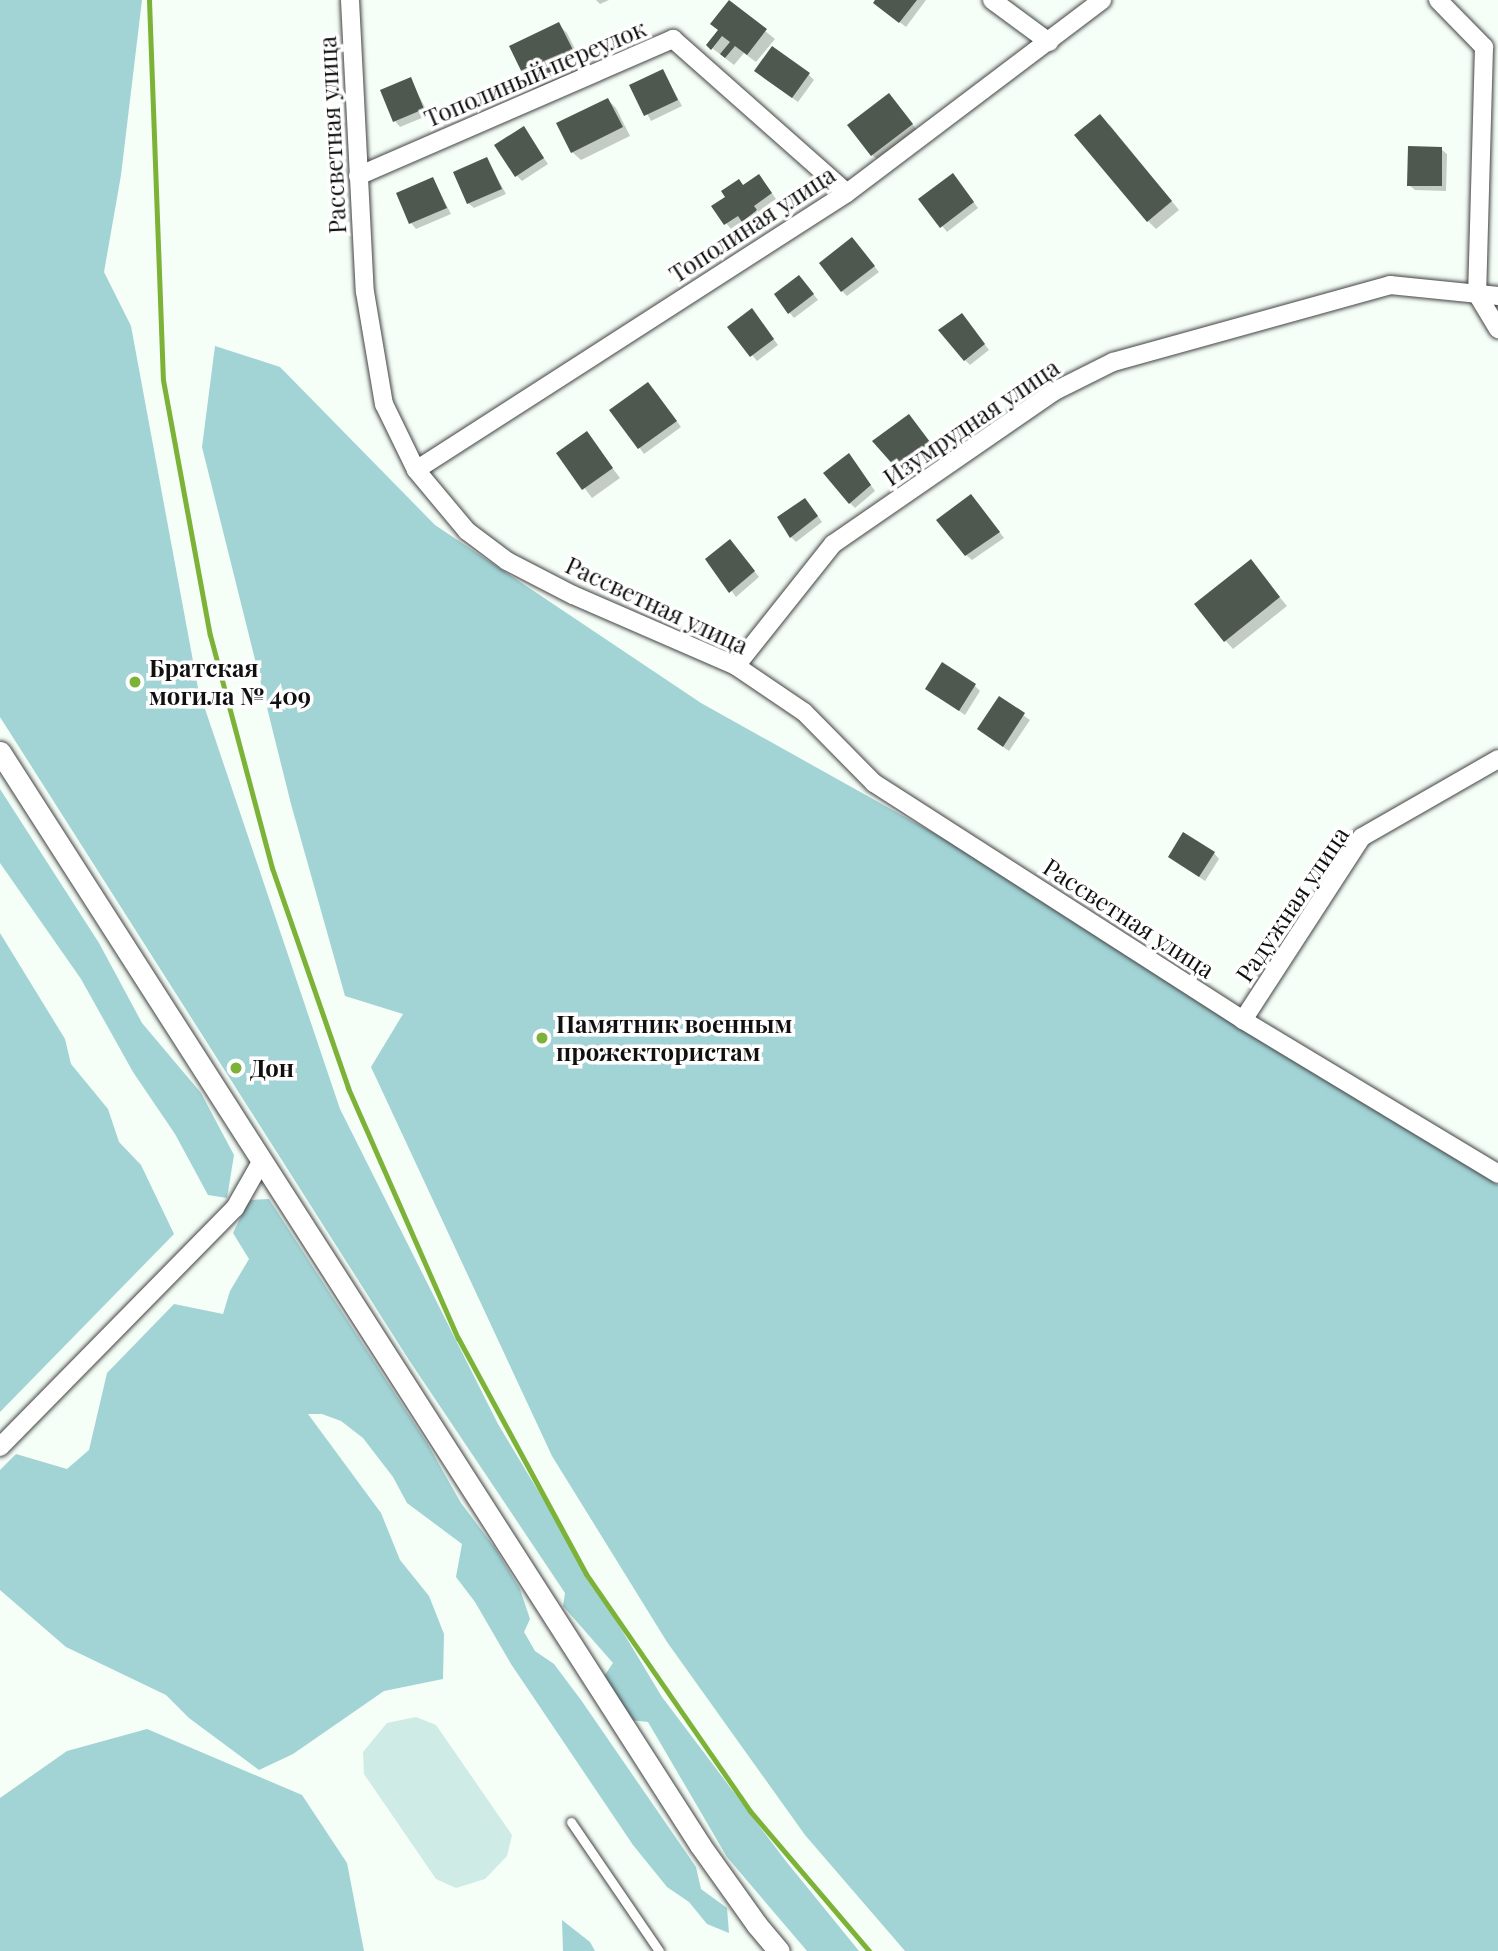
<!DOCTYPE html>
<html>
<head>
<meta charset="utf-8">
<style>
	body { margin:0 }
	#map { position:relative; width:1498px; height:1951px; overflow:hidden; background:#f5fef7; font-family:"Playfair Display",serif }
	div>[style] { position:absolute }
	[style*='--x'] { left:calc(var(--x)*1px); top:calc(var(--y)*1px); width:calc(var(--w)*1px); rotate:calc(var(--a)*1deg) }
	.forest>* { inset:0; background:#a2d3d5 }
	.pitch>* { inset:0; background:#cfebe6 }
	.shadow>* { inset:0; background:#0003 }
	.building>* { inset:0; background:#4f584e }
	.roads { filter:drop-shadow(0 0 2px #434343) drop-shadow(0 0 2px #434343) }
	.service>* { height:9px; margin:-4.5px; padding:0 4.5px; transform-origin:4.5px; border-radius:4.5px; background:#fff }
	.minor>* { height:18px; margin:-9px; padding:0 9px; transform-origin:9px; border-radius:9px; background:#fff }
	.tertiary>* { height:21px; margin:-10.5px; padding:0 10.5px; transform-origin:10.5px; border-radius:10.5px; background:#fff }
	.rail>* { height:5px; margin:-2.5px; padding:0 2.5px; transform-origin:2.5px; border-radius:2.5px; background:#7cb237 }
	.dots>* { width:19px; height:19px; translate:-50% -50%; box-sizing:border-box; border:4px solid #fff; border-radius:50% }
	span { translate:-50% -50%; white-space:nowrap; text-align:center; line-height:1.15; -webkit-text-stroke:7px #fff; paint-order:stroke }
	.street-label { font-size:24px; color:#101010 }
	.poi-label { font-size:24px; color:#101010; font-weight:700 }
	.left { translate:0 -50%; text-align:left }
</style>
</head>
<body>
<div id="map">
	<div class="forest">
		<div style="clip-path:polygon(0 0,142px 0,121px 175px,104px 272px,131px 326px,198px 688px,340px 1109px,498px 1424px,662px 1697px,785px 1860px,859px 1951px,807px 1951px,727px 1857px,648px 1722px,629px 1720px,602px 1679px,613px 1663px,563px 1606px,565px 1593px,409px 1360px,0 717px)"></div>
		<div style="clip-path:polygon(215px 346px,280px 367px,435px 525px,701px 703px,1000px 870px,1498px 1185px,1498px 1951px,905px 1951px,805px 1835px,667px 1642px,552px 1456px,371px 1067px,403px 1014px,345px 996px,291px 804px,202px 447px)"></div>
		<div style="clip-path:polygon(0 789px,99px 943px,142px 1023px,201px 1093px,234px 1155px,227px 1198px,208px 1195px,175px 1134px,133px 1072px,81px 979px,0 863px)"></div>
		<div style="clip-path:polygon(0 933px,65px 1039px,71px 1064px,108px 1109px,119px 1142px,141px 1165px,174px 1234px,0 1412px)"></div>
		<div style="clip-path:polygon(269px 1199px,427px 1443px,461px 1503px,495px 1548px,520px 1589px,530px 1619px,524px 1632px,535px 1651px,554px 1664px,581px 1700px,696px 1867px,701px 1889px,727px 1908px,729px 1933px,707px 1924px,689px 1902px,667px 1887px,633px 1845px,511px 1664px,475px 1602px,456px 1577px,462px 1544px,407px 1503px,393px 1477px,363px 1438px,341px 1421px,322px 1414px,308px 1414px,381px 1513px,400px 1560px,429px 1596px,444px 1634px,443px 1679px,384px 1691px,293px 1754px,259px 1770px,189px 1718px,166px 1695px,66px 1647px,0 1590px,0 1470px,16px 1454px,67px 1469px,89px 1450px,107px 1373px,174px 1304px,223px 1314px,230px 1291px,249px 1259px,233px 1233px,249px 1200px)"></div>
		<div style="clip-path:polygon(147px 1729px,302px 1795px,347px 1863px,364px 1951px,0 1951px,0 1798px,67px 1751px)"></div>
		<div style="clip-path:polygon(562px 1920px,590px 1942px,595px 1951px,563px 1951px)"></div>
	</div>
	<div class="pitch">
		<div style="clip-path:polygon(416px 1717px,436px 1725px,512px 1835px,507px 1856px,485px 1879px,456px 1888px,436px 1879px,364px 1774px,363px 1752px,387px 1723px)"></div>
	</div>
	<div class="shadow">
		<div style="clip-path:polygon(596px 0,609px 0,600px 4px)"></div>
		<div style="clip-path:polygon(877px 0,926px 0,906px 27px,881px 8px)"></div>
		<div style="clip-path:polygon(729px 2px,775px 39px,756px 62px,744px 53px,734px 65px,708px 45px,719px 31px)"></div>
		<div style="clip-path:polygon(558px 24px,567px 33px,586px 71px,539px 94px,530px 86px)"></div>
		<div style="clip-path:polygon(663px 71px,682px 106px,651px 121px,632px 86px)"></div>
		<div style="clip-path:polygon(808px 74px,814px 80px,798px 102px,761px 76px)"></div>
		<div style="clip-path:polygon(410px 79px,429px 115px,400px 127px,395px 121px)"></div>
		<div style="clip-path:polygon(608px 100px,616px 108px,630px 136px,581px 160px,572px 152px)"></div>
		<div style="clip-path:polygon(894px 101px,917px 130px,878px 160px,872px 155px)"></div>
		<div style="clip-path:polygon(1109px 124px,1179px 210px,1156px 229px,1148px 221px)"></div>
		<div style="clip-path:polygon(523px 128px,548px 164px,522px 181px,517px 176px)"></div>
		<div style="clip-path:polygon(1441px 149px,1447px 154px,1446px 191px,1415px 190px,1409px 185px)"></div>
		<div style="clip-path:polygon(487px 159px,506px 194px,474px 208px,468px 203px)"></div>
		<div style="clip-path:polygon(433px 179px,451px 214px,416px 229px,411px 223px)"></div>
		<div style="clip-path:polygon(958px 181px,978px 208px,947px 232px,921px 199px)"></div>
		<div style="clip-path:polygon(764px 182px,776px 199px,758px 212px,762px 216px,748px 226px,743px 221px,731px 229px,713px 207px,744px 186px)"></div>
		<div style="clip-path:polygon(857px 245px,879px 272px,847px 296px,842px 291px)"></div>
		<div style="clip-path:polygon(805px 283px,818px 300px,794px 318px,789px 312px)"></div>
		<div style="clip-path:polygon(757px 316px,778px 345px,757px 361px,729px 327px)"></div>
		<div style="clip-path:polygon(967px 321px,989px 350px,970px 365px,965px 360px)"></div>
		<div style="clip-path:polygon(653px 389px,681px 427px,644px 454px,612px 410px)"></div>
		<div style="clip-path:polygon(914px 422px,934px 448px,903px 472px,875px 441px)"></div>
		<div style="clip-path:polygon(586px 433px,620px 478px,592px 498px,558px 453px)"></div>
		<div style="clip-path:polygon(854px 461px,875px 491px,855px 508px,850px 503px)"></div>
		<div style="clip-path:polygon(977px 502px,1004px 538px,972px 560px,966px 555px)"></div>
		<div style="clip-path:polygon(810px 505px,822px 522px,796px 542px,791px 537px)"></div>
		<div style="clip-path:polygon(735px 547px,759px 577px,736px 597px,708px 559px)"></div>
		<div style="clip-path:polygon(1256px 568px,1287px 606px,1233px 649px,1225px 640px)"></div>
		<div style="clip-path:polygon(975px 686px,980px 691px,965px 715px,927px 689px)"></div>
		<div style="clip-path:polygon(999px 698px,1030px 720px,1009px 751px,979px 729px)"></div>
		<div style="clip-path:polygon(1214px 853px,1219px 859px,1205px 881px,1170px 857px)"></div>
	</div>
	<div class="building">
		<div style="clip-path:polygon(729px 0,767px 29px,747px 55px,735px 46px,725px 58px,720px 54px,730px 42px,722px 36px,711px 50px,706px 45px,718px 30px,710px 24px)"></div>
		<div style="clip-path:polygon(875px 0,917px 0,899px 23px,873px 3px)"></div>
		<div style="clip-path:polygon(559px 22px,579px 62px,529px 87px,509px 46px)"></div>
		<div style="clip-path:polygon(772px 46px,810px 73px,792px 98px,754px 71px)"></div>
		<div style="clip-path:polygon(663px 69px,678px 100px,644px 116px,629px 85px)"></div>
		<div style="clip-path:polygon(411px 77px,424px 109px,393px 122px,380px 90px)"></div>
		<div style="clip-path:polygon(889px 93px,913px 124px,871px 156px,847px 125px)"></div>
		<div style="clip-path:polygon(608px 98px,623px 127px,571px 153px,556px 123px)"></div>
		<div style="clip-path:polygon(1100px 114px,1172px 201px,1147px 222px,1074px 135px)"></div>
		<div style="clip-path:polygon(524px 126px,544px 158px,515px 177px,494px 145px)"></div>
		<div style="clip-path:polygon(1408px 146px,1442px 147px,1442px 186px,1407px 186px)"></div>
		<div style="clip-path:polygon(487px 157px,502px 189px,467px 204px,453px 172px)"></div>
		<div style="clip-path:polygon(953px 173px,974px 202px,940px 228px,918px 199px)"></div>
		<div style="clip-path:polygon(759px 174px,772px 193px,754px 206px,757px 210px,742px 222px,738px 216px,724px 225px,711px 206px,725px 197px,721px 191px,739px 179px,743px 185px)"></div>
		<div style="clip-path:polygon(433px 177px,447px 208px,409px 224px,396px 193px)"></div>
		<div style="clip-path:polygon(852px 237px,875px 266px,841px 292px,819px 263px)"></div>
		<div style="clip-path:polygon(799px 275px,814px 294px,788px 314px,774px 294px)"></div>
		<div style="clip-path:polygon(752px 308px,774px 339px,750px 357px,727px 327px)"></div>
		<div style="clip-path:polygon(962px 313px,985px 344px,964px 361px,938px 330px)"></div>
		<div style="clip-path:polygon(648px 382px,677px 421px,638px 449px,609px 410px)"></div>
		<div style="clip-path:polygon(909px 414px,930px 442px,896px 468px,872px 441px)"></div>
		<div style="clip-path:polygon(587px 431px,613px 468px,582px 490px,556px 453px)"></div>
		<div style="clip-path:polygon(849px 453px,871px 485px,849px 504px,823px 473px)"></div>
		<div style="clip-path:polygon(971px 494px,1000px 532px,965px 556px,936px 520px)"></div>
		<div style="clip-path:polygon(805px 498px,818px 516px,790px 538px,777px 517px)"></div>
		<div style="clip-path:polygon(730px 539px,755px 571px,729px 593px,705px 559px)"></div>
		<div style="clip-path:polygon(1251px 559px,1280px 597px,1224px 642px,1194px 604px)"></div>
		<div style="clip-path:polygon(942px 662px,976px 684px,959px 711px,925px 689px)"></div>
		<div style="clip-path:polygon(999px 696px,1025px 713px,1003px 747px,977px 729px)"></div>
		<div style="clip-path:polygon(1183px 832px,1215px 852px,1199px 877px,1168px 857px)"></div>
	</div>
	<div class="roads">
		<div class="service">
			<div style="--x:571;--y:1822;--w:156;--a:55.7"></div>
		</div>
		<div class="minor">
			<div style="--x:350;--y:0;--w:292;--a:87.1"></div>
			<div style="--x:365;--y:292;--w:114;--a:80.4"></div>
			<div style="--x:384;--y:404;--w:73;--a:64.1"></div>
			<div style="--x:416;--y:470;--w:80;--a:50.1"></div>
			<div style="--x:467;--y:531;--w:50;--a:36.9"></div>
			<div style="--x:507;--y:561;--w:74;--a:27.3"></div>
			<div style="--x:573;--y:595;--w:178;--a:23.5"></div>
			<div style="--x:736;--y:666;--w:82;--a:34.1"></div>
			<div style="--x:804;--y:712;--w:100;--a:45.4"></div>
			<div style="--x:874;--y:783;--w:439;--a:32.7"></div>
			<div style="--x:1243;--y:1020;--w:298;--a:31.1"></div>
			<div style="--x:992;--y:0;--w:71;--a:36.4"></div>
			<div style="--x:1438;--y:0;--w:66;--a:45.6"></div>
			<div style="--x:1484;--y:47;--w:247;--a:91.6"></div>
			<div style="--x:1477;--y:294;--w:41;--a:59"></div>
			<div style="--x:358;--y:176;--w:344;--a:-23.5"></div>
			<div style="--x:673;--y:39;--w:232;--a:41.5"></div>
			<div style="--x:416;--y:470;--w:512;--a:-32.73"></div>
			<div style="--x:847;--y:193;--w:320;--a:-37.1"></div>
			<div style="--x:736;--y:666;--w:156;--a:-51.5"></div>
			<div style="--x:833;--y:544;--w:270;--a:-34.6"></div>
			<div style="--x:1055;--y:391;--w:65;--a:-26.6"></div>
			<div style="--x:1113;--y:362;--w:288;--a:-15.5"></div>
			<div style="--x:1390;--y:285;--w:109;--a:5.8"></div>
			<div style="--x:1243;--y:1020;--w:218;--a:-57"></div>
			<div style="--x:1362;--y:837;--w:157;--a:-29.8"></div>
			<div style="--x:0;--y:1447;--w:335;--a:-45.5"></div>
			<div style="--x:235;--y:1208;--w:53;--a:-60.5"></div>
		</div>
		<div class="tertiary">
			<div style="--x:0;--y:752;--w:1298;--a:57.36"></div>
			<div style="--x:700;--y:1845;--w:98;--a:54.5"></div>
			<div style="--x:757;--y:1925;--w:34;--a:50"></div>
		</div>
	</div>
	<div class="rail">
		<div style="--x:149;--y:0;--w:380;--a:87.9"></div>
		<div style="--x:163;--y:380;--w:259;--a:79.6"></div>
		<div style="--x:210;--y:635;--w:241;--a:75.1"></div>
		<div style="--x:272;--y:868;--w:233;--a:70.9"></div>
		<div style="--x:348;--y:1088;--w:273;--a:66.3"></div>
		<div style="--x:458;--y:1338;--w:268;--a:61.5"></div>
		<div style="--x:586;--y:1574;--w:288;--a:55.3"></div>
		<div style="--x:750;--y:1811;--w:184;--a:49.6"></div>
	</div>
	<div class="dots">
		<div style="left:135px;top:682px;background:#7cb237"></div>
		<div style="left:542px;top:1038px;background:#7cb237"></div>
		<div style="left:236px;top:1068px;background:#7cb237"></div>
	</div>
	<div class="street-label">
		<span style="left:535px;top:73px;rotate:-23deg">Тополиный переулок</span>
		<span style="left:332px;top:135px;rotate:-93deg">Рассветная улица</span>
		<span style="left:752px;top:224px;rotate:-33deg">Тополиная улица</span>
		<span style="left:971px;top:422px;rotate:-34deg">Изумрудная улица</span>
		<span style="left:657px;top:605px;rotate:25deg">Рассветная улица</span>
		<span style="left:1292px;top:904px;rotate:-56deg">Радужная улица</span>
		<span style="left:1129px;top:918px;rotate:33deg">Рассветная улица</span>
	</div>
	<div class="poi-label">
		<span class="left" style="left:149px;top:682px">Братская<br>могила № 409</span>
		<span class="left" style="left:556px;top:1038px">Памятник военным<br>прожектористам</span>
		<span class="left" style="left:250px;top:1068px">Дон</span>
	</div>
</div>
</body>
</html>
